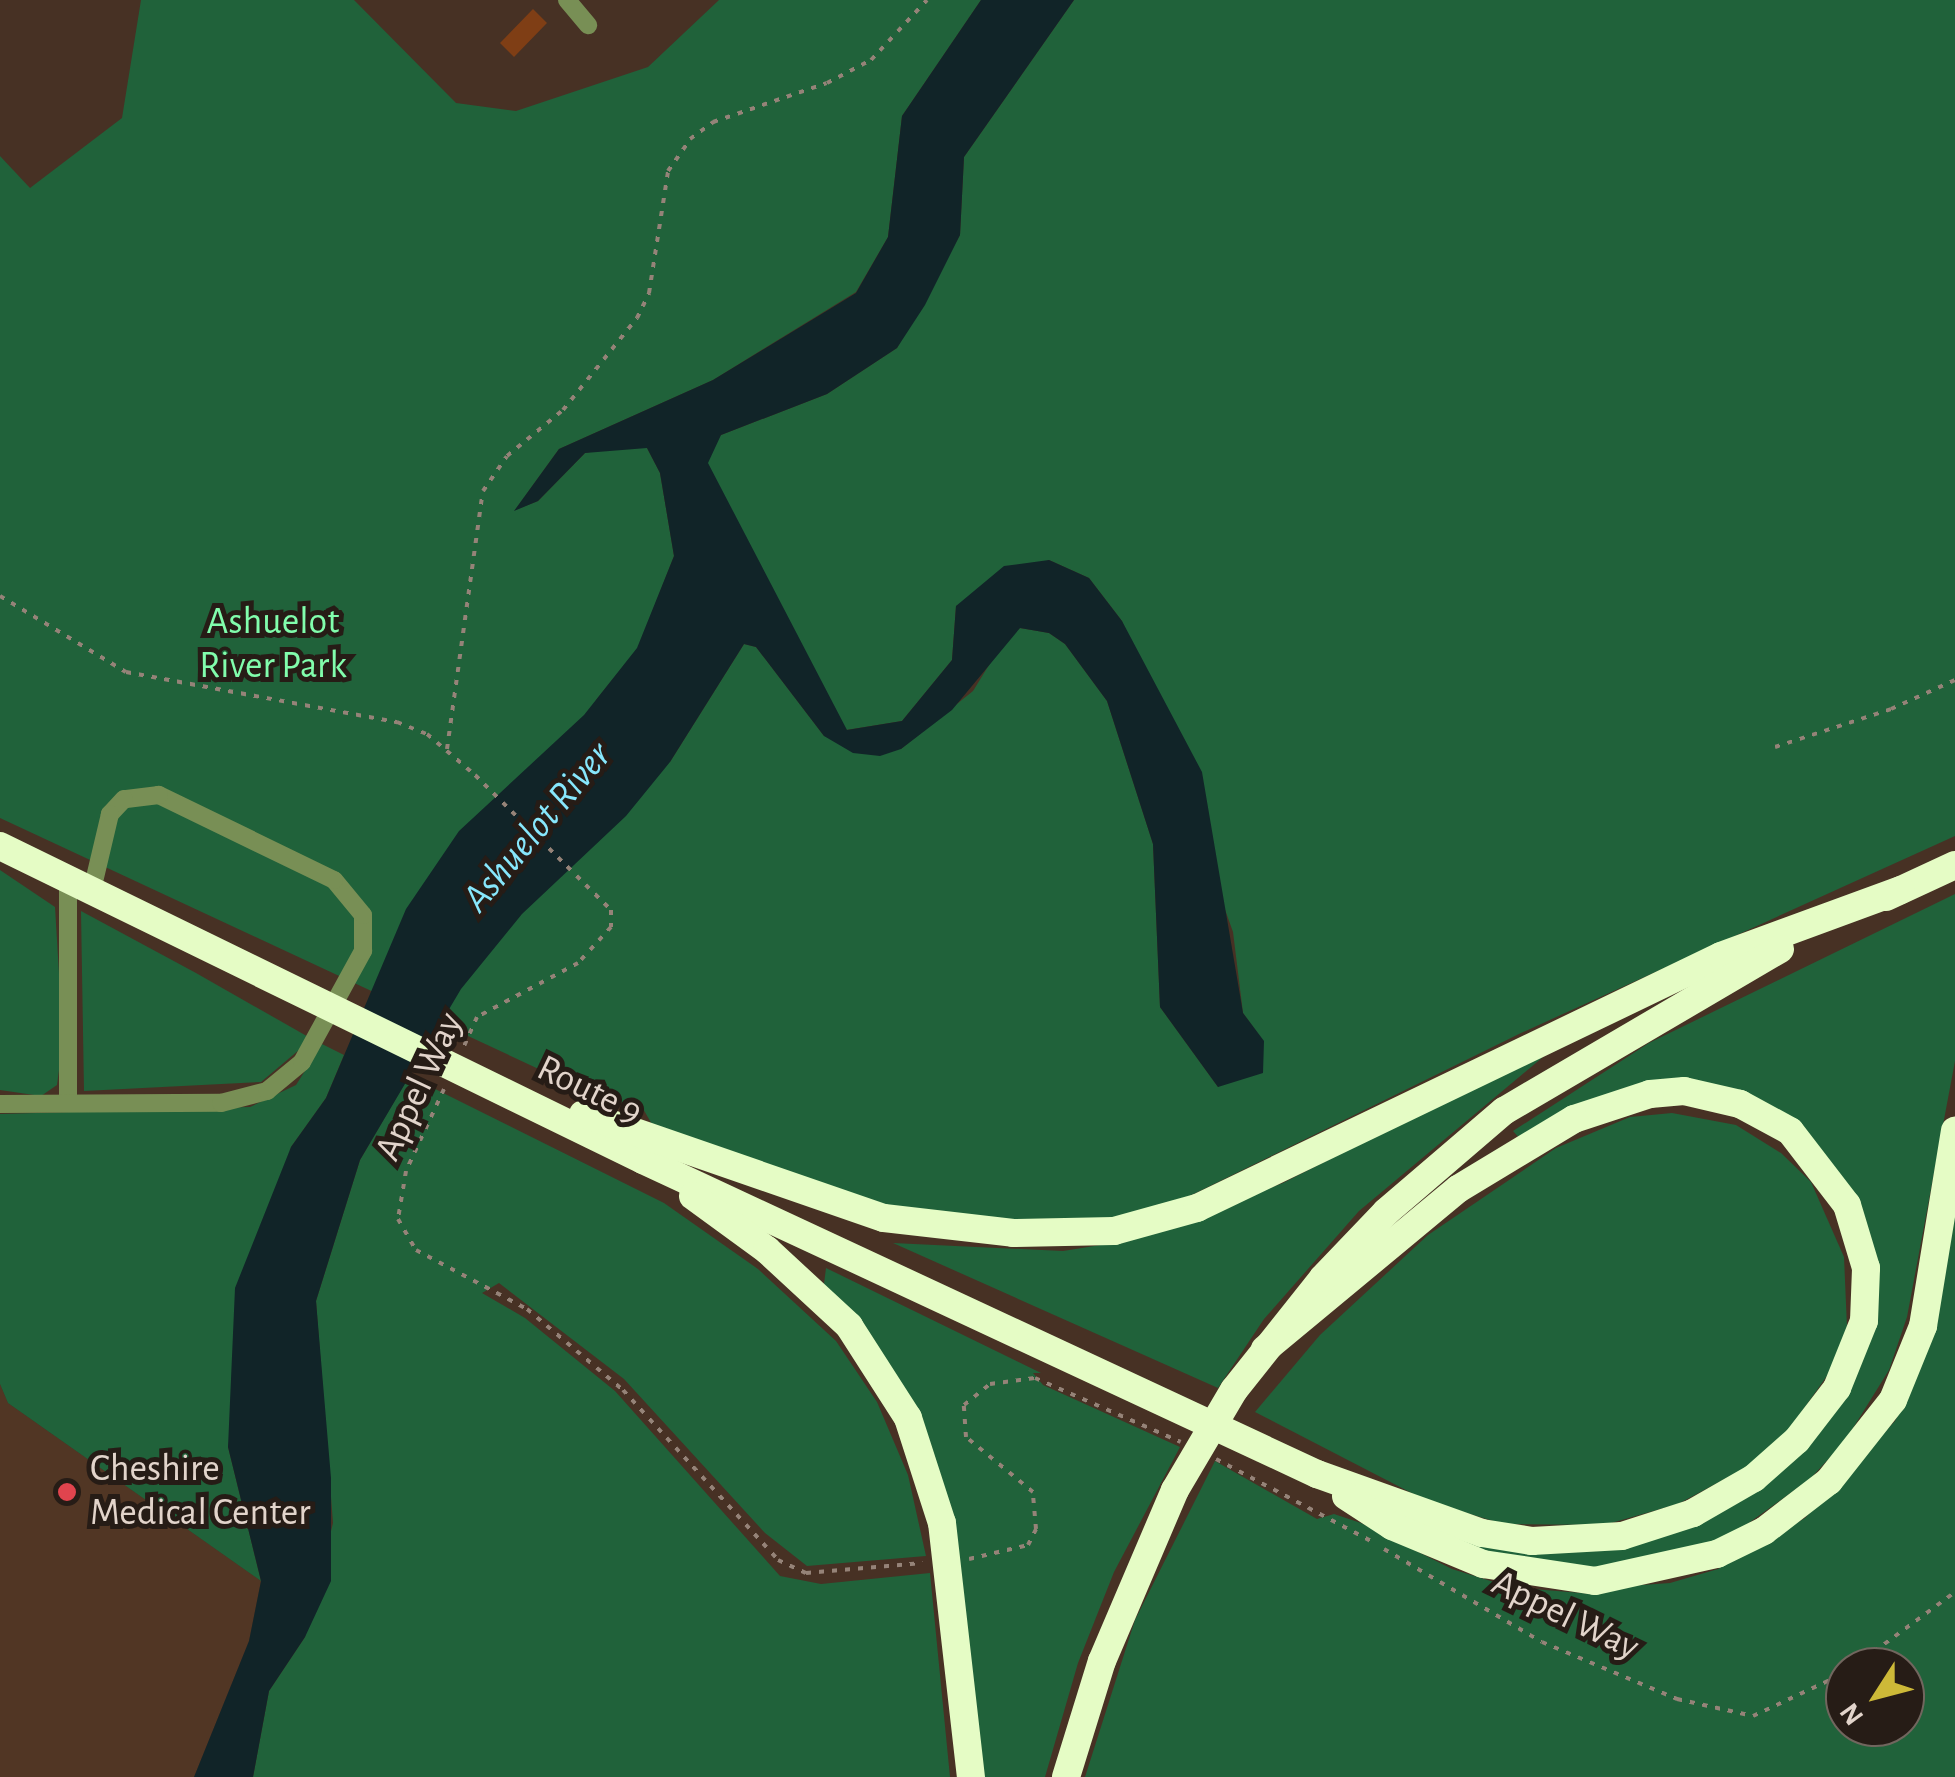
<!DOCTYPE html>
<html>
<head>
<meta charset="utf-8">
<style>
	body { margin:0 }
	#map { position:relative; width:1955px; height:1777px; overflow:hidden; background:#473124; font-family:"Alegreya Sans",sans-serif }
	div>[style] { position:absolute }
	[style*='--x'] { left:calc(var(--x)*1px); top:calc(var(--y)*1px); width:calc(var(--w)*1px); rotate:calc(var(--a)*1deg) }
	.built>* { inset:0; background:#513624 }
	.green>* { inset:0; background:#20623a }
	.water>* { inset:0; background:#112428 }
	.building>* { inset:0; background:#7f3e15 }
	.path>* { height:4px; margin-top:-2px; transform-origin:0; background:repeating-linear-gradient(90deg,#958378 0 5px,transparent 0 13px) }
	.minor>* { height:18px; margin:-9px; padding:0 9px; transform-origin:9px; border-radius:9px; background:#788f55 }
	.highway>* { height:28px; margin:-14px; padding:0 14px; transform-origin:14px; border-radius:14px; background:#e5fcc5 }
	.dots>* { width:28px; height:28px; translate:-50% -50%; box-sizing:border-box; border:5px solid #261c16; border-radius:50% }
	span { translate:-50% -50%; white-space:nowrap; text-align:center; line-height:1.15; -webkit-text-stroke:10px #261c16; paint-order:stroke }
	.park-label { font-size:38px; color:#81fdac }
	.street-label { font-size:38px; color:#e2d4cb }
	.poi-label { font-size:38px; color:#e2d4cb }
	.left { translate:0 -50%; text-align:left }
	.water-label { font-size:40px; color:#87e7fc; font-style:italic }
	.north { position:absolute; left:1825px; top:1647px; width:100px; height:100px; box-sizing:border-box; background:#261c16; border:2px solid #71665e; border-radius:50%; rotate:234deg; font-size:28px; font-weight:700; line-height:40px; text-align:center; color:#e2d4cb }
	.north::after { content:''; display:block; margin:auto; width:35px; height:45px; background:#cdb938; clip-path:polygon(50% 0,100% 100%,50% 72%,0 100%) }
</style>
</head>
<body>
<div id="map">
	<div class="built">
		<div style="clip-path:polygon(0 1384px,8px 1403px,261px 1581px,249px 1641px,194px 1777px,0 1777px)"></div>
	</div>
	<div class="green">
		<div style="clip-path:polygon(141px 0,354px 0,456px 103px,516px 111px,648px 67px,719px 0,981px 0,902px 116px,888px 237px,856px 292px,713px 380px,559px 449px,515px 510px,538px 501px,585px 453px,624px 445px,647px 448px,660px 473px,674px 556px,638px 648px,596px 700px,670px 762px,744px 644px,756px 647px,824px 736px,901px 749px,973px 691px,1005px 639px,1020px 628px,1049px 633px,1065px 644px,1107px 701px,1153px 844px,1160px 1007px,1218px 1087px,1264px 1042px,1243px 1013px,1233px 932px,1122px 621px,1089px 578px,1049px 560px,956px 606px,952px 660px,902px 721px,846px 730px,722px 499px,707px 463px,710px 449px,721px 435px,827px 394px,897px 348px,960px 235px,964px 157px,1074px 0,1955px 0,1955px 836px,1521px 1033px,1161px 1210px,1081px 1226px,872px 1206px,653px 1126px,642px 1107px,601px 1098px,0 818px,0 156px,30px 188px,122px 118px)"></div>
		<div style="clip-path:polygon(0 870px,55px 907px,63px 1040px,57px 1085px,41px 1096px,0 1090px)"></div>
		<div style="clip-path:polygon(1955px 894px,1955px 1061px,1907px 1317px,1889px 1370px,1845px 1441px,1810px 1479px,1739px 1530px,1697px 1549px,1630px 1564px,1563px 1570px,1483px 1558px,1413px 1518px,1590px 1548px,1775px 1470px,1870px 1320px,1827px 1163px,1704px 1090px,1521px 1140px,1513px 1131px,1649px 1043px)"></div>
		<div style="clip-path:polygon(81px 911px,196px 973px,312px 1039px,261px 1082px,84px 1091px)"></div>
		<div style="clip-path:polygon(322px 1044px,344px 1055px,326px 1098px,291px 1147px,228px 1447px,261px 1581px,8px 1403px,0 1384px,0 1114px,250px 1107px,296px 1085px)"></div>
		<div style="clip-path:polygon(1543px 1057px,1359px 1211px,1264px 1319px,1218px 1388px,893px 1243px,1063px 1251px,1132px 1240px,1283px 1183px,1523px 1061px)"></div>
		<div style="clip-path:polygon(409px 1076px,664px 1203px,758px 1269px,836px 1341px,877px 1402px,908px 1475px,926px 1556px,807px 1566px,765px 1533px,624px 1379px,499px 1283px,482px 1293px,525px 1318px,615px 1391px,780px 1576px,821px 1584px,930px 1573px,950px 1777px,253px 1777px,269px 1691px,305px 1637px,333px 1523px,316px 1301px,360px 1160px)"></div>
		<div style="clip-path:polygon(1672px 1113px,1736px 1125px,1781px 1153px,1811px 1182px,1844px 1257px,1847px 1327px,1829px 1373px,1788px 1431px,1747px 1467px,1678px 1504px,1604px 1525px,1503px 1524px,1427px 1501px,1255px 1412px,1320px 1335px,1428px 1235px,1556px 1148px,1630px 1117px)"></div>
		<div style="clip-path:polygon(evenodd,1955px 1180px,1955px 1777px,1085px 1777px,1135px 1620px,1215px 1461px,1317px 1519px,1334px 1514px,1361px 1523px,1452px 1569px,1510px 1587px,1593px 1594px,1600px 1588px,1670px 1583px,1718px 1569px,1805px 1518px,1895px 1421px,1912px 1387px,1955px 1180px,1845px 1667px,1905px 1667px,1905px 1727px,1845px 1727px,1845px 1667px)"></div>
		<div style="clip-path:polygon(826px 1268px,1041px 1373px,1033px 1373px,1043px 1385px,1180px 1447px,1114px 1572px,1078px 1663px,1045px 1777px,977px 1777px,949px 1523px,824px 1284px)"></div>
	</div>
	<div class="water">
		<div style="clip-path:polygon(981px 0,1074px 0,964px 157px,960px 235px,925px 305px,897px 348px,827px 394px,721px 435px,708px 463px,847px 730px,902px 721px,952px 660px,956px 606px,1004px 566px,1049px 560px,1089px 578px,1122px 621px,1202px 772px,1243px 1013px,1264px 1041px,1263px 1073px,1218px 1087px,1160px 1007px,1153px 844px,1107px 701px,1065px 644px,1049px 633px,1020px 628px,952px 710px,901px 749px,880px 756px,853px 753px,824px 736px,756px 647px,744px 644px,670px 762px,626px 816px,522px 914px,461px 989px,360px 1160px,316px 1301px,331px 1478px,331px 1581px,305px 1637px,269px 1691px,253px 1777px,194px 1777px,249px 1641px,261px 1581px,228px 1447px,235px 1288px,291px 1147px,326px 1098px,406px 909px,459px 831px,584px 715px,637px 648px,674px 556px,660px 473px,647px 448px,585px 453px,538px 501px,514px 511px,559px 449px,713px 380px,856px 293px,888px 237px,902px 116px)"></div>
	</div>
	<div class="building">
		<div style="clip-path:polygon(533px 9px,547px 23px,514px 57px,500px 43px)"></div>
	</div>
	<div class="path">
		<div style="--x:0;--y:596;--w:147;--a:31.1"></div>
		<div style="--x:126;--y:672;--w:276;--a:10.5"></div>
		<div style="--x:397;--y:722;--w:32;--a:22"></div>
		<div style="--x:427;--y:734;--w:63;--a:40.5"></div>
		<div style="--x:475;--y:775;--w:192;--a:44.8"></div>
		<div style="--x:611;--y:910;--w:17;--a:90"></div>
		<div style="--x:611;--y:927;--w:49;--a:132.5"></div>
		<div style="--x:578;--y:963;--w:115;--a:151.9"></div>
		<div style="--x:477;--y:1017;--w:34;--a:114"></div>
		<div style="--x:1775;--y:747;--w:122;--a:-18.1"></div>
		<div style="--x:1891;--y:709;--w:70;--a:-24.4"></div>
		<div style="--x:447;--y:749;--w:260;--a:-82.1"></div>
		<div style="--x:483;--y:491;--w:42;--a:-55.6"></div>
		<div style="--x:507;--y:456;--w:72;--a:-39.4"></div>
		<div style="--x:563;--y:410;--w:118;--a:-51.2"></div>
		<div style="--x:637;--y:318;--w:28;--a:-64"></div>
		<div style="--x:649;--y:293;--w:123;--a:-81.1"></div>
		<div style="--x:668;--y:171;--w:39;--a:-55"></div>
		<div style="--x:690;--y:139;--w:29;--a:-36"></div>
		<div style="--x:713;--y:122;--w:120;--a:-18.9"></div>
		<div style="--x:827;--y:83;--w:50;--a:-27.6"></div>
		<div style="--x:871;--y:60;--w:82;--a:-47"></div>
		<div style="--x:444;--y:1089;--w:90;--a:114.9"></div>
		<div style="--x:406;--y:1171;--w:49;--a:99.5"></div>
		<div style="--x:398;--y:1219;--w:36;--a:60"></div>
		<div style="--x:416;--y:1250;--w:126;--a:28"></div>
		<div style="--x:527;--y:1309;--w:126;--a:40.2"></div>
		<div style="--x:623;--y:1390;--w:230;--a:47.6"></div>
		<div style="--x:778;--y:1560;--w:31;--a:25"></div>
		<div style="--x:806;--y:1573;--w:117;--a:-4.9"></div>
		<div style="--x:1216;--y:1459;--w:175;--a:27.9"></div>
		<div style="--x:1384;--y:1549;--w:183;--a:30.5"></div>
		<div style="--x:1542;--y:1642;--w:147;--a:22.9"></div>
		<div style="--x:1677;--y:1699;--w:78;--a:12.6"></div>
		<div style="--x:1753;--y:1716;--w:102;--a:-25.1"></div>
		<div style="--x:969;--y:1559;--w:61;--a:-13.3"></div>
		<div style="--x:1028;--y:1545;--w:18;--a:-63"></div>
		<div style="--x:1036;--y:1529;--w:37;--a:-95"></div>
		<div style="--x:1033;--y:1492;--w:87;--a:-140.6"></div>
		<div style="--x:966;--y:1437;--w:32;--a:-94"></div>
		<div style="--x:964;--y:1405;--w:33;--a:-39"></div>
		<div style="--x:990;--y:1384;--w:45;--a:-7.6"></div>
		<div style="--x:1035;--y:1378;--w:159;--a:23.7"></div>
		<div style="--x:1853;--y:1667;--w:127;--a:-36.3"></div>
	</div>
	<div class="minor">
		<div style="--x:567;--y:0;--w:33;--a:50"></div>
		<div style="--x:68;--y:1102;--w:224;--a:-90"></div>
		<div style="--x:0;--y:1104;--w:221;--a:-0.3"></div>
		<div style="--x:221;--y:1103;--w:48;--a:-14.6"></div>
		<div style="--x:267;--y:1091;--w:45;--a:-39.6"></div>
		<div style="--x:302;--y:1062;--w:127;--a:-61.2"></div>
		<div style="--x:363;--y:951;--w:36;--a:-90"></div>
		<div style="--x:363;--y:915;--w:45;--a:-129.6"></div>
		<div style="--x:334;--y:880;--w:195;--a:-154.1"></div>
		<div style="--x:159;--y:795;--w:35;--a:173"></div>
		<div style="--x:124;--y:799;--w:21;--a:133"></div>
		<div style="--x:110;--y:814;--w:78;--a:103.3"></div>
	</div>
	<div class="highway">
		<div style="--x:0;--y:846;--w:716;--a:26.03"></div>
		<div style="--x:643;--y:1160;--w:744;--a:24.98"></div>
		<div style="--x:1317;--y:1474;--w:175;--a:19.7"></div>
		<div style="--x:1482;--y:1533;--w:51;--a:9.1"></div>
		<div style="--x:1532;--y:1541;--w:90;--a:-3.2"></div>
		<div style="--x:1622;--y:1536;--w:75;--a:-17.9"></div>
		<div style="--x:1693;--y:1513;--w:70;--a:-29.8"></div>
		<div style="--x:1754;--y:1478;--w:57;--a:-41.5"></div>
		<div style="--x:1797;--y:1440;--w:66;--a:-52.4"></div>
		<div style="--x:1837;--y:1388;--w:72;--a:-68.1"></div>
		<div style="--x:1864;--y:1321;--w:53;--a:-87.8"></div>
		<div style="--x:1866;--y:1268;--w:66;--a:-106.8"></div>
		<div style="--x:1847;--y:1205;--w:93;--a:-127.6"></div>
		<div style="--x:1790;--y:1131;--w:57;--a:-151.6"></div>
		<div style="--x:1740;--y:1104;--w:57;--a:-166.9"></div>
		<div style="--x:1684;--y:1091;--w:34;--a:175"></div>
		<div style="--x:1650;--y:1094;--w:80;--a:161.8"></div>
		<div style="--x:1574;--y:1119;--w:135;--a:148.9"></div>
		<div style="--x:1458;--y:1189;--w:251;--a:140.3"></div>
		<div style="--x:1886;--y:897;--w:76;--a:-24.9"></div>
		<div style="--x:583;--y:1114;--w:318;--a:19.1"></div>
		<div style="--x:884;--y:1218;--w:130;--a:6.6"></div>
		<div style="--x:1013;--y:1233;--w:101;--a:-1.1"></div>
		<div style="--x:1114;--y:1231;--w:86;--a:-15.5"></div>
		<div style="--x:1197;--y:1208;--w:581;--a:-25.68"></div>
		<div style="--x:1721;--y:956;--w:191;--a:-20.2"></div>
		<div style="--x:693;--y:1196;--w:92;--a:36.1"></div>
		<div style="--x:767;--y:1250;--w:112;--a:42.8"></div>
		<div style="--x:849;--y:1326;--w:109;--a:57.3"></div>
		<div style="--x:908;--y:1418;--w:110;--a:72.1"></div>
		<div style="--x:942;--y:1523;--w:256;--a:83.5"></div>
		<div style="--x:1346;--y:1496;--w:55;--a:33.1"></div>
		<div style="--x:1392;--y:1526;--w:99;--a:22.7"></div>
		<div style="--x:1483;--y:1564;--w:113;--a:8.6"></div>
		<div style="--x:1595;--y:1581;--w:125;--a:-12.5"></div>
		<div style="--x:1717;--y:1554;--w:52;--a:-26.1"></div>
		<div style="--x:1764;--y:1531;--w:82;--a:-37.6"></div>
		<div style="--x:1829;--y:1481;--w:103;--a:-51.7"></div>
		<div style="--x:1893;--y:1400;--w:80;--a:-67.9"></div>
		<div style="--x:1923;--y:1326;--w:198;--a:-80.7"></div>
		<div style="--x:1066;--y:1777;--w:121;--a:-72.8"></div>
		<div style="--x:1102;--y:1661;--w:186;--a:-66.9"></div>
		<div style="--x:1175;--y:1490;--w:116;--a:-59.5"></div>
		<div style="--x:1234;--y:1390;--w:143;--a:-51.5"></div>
		<div style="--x:1323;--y:1278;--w:91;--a:-46.3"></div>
		<div style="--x:1386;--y:1212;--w:155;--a:-40.6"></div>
		<div style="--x:1504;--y:1111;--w:320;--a:-30.4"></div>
	</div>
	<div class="dots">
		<div style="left:67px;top:1492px;background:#e0444e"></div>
	</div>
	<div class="park-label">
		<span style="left:273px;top:645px">Ashuelot<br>River Park</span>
	</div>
	<div class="street-label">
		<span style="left:420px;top:1087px;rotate:-65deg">Appel Way</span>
		<span style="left:589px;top:1091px;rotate:26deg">Route 9</span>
		<span style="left:1565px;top:1616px;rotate:26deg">Appel Way</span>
	</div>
	<div class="poi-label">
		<span class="left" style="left:90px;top:1492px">Cheshire<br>Medical Center</span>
	</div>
	<div class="water-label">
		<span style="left:537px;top:827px;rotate:-50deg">Ashuelot River</span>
	</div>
	<div class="north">N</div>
</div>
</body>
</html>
